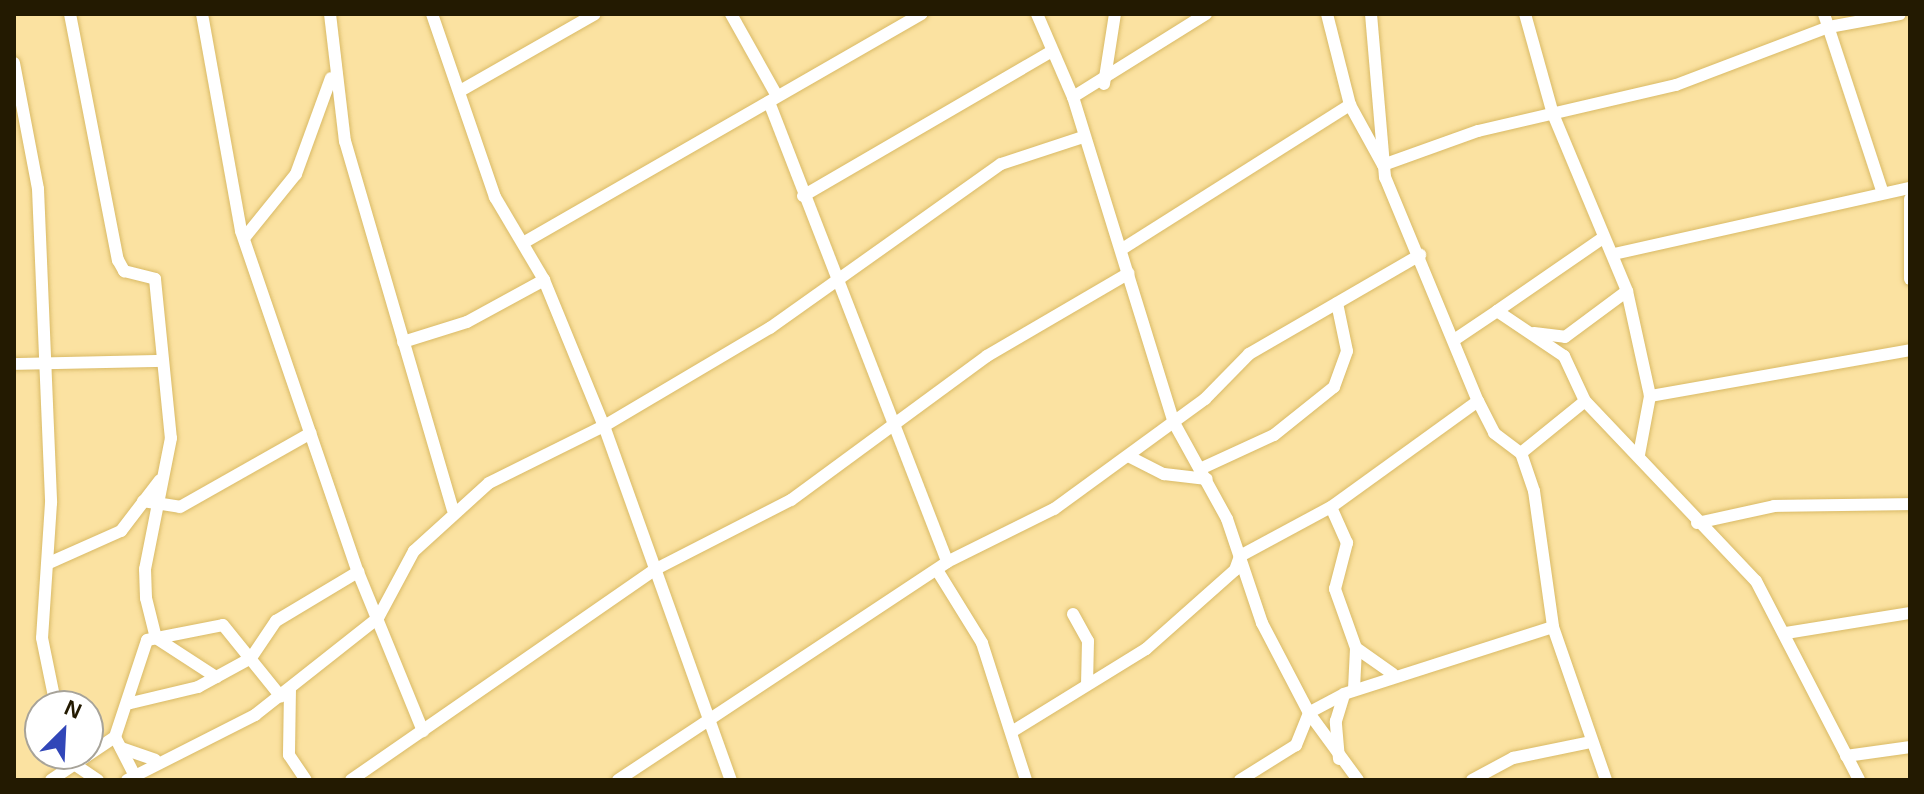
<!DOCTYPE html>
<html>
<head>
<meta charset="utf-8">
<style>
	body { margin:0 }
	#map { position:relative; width:1924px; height:794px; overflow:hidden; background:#fbe2a1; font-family:Helvetica,sans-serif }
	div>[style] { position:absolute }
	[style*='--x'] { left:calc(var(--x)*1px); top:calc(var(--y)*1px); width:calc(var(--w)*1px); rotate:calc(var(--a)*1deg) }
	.roads { filter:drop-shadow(0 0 2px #d9ba66) drop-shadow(0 0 2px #d9ba66) }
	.street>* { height:12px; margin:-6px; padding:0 6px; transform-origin:6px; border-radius:6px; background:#fff }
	span { translate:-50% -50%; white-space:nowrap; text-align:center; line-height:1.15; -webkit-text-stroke:8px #fff; paint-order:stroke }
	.frame { position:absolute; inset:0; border:16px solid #231a01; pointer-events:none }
	.north { position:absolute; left:24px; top:690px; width:80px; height:80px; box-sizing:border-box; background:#fff; border:2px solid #a7a399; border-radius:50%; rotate:24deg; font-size:22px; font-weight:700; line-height:32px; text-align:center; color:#231a01 }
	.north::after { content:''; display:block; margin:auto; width:28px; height:36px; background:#3146b8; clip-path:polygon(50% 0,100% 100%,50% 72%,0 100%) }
</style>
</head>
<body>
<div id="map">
	<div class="roads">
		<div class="street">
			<div style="--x:70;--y:14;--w:251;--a:79"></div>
			<div style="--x:118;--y:260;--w:13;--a:61"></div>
			<div style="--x:124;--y:271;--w:32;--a:14"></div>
			<div style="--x:155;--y:279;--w:160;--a:84.3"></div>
			<div style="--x:171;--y:438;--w:134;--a:101.2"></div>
			<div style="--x:145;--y:569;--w:29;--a:88"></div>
			<div style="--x:146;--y:598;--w:41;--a:76"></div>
			<div style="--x:156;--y:638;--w:72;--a:33"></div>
			<div style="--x:202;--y:14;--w:220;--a:79.8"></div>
			<div style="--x:241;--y:231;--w:361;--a:71.1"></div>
			<div style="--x:358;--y:572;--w:172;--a:67.8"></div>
			<div style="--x:330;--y:14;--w:128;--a:83.3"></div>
			<div style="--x:345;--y:141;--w:384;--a:73.7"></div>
			<div style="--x:432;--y:14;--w:194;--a:71"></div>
			<div style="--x:495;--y:197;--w:96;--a:59.4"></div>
			<div style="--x:544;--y:280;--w:158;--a:67.7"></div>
			<div style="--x:604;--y:426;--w:376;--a:70.3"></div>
			<div style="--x:731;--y:14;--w:94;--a:60.7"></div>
			<div style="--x:1037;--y:14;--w:90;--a:66.6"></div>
			<div style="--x:1073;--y:97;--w:339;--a:72.8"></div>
			<div style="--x:1173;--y:421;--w:112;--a:61.1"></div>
			<div style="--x:1227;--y:519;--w:110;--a:71.4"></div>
			<div style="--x:1262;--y:623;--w:102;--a:62.4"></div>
			<div style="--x:1309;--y:713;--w:35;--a:112"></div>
			<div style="--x:1296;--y:745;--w:66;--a:148"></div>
			<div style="--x:1371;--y:14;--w:164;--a:85.1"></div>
			<div style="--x:1385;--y:177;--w:243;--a:67.5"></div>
			<div style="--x:1478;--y:401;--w:36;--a:63"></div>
			<div style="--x:1494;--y:433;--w:34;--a:37"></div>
			<div style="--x:1521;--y:453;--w:40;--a:71.1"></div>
			<div style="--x:1534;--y:491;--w:137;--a:82"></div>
			<div style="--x:1553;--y:627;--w:162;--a:70.9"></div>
			<div style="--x:1525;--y:14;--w:104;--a:74.4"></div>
			<div style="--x:1553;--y:114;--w:192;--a:67.3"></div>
			<div style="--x:1627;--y:291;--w:107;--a:77.6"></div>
			<div style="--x:1650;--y:396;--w:60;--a:100.6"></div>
			<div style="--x:1824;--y:14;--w:188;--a:71.8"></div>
			<div style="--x:14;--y:63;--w:128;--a:79.2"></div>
			<div style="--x:38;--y:189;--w:314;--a:87.6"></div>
			<div style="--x:51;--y:503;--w:135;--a:93.8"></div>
			<div style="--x:42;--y:638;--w:69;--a:78.4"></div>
			<div style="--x:1104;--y:84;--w:71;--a:-81.1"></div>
			<div style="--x:460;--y:91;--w:155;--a:-29.7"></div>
			<div style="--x:1073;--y:97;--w:157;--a:-32"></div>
			<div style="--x:769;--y:102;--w:493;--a:68.8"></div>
			<div style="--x:1350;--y:105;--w:68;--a:61.2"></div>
			<div style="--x:1383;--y:165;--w:101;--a:-19.7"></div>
			<div style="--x:1478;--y:131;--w:203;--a:-13.1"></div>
			<div style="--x:1676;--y:85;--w:164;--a:-20.8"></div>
			<div style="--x:1829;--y:27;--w:72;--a:-10.4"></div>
			<div style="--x:803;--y:196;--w:288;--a:-30.2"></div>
			<div style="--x:1910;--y:199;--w:80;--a:90"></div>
			<div style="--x:245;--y:237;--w:81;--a:-51"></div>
			<div style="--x:296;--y:174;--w:102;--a:-70"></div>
			<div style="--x:523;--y:243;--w:460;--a:-29.9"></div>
			<div style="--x:1122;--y:249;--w:270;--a:-32.3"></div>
			<div style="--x:1350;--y:105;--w:94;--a:-104.2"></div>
			<div style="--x:1614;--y:254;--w:303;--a:-12.6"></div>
			<div style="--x:1497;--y:311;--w:129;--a:-34.6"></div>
			<div style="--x:1534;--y:333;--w:31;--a:7"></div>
			<div style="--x:1565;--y:337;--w:77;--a:-36.6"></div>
			<div style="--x:1457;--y:338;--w:48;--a:-34"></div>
			<div style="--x:1497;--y:311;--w:81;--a:33.9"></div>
			<div style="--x:1564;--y:356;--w:50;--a:65"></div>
			<div style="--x:1585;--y:401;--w:248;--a:46.5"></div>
			<div style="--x:1756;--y:581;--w:224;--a:62.6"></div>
			<div style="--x:403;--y:342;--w:67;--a:-17.4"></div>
			<div style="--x:467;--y:322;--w:88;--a:-28.6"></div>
			<div style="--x:14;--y:364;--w:147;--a:-1.2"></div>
			<div style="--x:1650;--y:396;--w:264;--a:-10"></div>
			<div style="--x:1521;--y:453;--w:82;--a:-39.1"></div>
			<div style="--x:1130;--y:457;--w:38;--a:27"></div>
			<div style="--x:1164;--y:474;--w:43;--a:6.6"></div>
			<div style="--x:1200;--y:469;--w:81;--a:-24.7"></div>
			<div style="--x:1274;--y:435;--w:77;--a:-38.7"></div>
			<div style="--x:1334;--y:387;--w:38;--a:-70"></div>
			<div style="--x:1347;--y:351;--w:49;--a:-101.8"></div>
			<div style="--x:143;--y:501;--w:37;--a:9"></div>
			<div style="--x:180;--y:507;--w:150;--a:-29.5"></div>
			<div style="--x:1697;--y:523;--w:79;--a:-12.4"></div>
			<div style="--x:1774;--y:506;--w:136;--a:-0.8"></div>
			<div style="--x:49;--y:563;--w:79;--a:-24"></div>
			<div style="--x:121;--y:531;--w:64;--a:-52.6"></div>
			<div style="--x:937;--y:570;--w:86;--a:58.3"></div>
			<div style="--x:982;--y:643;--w:144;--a:72.2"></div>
			<div style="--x:1073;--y:614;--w:31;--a:61"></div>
			<div style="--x:1088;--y:641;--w:43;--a:91.3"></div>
			<div style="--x:1786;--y:633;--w:126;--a:-9.2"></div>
			<div style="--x:1356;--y:648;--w:45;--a:35.1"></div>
			<div style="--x:290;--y:689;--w:66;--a:90.9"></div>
			<div style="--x:289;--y:755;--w:30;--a:56"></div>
			<div style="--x:1354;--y:689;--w:41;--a:-87.2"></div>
			<div style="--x:1356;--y:648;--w:63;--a:-109.6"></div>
			<div style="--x:1335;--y:589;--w:48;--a:-75.4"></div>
			<div style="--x:1347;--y:543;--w:39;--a:-114"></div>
			<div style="--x:1331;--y:507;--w:181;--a:-35.8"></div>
			<div style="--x:1344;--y:694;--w:40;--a:152"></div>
			<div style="--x:1309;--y:713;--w:83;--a:53.8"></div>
			<div style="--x:131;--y:703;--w:69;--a:-13.4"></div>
			<div style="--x:198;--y:687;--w:60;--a:-28.7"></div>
			<div style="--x:251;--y:658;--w:45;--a:-56"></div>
			<div style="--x:276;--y:621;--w:96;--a:-30.9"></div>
			<div style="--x:1013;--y:731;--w:156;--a:-31.7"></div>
			<div style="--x:1146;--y:649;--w:119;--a:-41.6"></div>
			<div style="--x:1235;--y:570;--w:15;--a:-70"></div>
			<div style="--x:1240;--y:556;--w:103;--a:-28.3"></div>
			<div style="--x:115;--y:737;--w:48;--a:62.9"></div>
			<div style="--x:121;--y:748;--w:36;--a:19"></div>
			<div style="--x:1846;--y:756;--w:65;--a:-8"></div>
			<div style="--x:1339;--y:759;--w:38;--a:-95"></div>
			<div style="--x:1336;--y:721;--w:28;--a:-73"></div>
			<div style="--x:1344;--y:694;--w:219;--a:-17.8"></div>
			<div style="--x:74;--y:764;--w:29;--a:34"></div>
			<div style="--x:51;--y:780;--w:77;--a:-33.9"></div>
			<div style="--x:115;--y:737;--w:102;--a:-71.7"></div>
			<div style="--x:147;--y:640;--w:77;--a:-11.2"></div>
			<div style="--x:223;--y:625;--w:92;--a:51.1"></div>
			<div style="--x:127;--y:780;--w:144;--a:-26.9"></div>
			<div style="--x:255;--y:715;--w:157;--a:-38.3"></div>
			<div style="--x:378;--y:618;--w:76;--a:-61.8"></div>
			<div style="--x:414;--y:551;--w:101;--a:-42.2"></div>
			<div style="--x:489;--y:483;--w:128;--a:-26.4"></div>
			<div style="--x:604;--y:426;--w:193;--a:-30.6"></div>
			<div style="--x:770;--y:328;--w:283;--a:-35.4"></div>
			<div style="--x:1001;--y:164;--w:86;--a:-18.2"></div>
			<div style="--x:351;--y:780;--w:371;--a:-34.7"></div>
			<div style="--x:656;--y:569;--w:152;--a:-27.1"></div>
			<div style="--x:791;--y:500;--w:243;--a:-36.3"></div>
			<div style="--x:987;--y:356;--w:164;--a:-30.3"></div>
			<div style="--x:618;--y:780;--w:395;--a:-33.5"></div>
			<div style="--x:947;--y:562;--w:119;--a:-26.4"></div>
			<div style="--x:1054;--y:509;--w:187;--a:-36.1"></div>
			<div style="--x:1205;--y:399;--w:63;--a:-45.6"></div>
			<div style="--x:1249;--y:354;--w:198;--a:-30.1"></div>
			<div style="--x:1472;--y:780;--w:47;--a:-28.2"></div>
			<div style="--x:1513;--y:758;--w:80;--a:-11.6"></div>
		</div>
	</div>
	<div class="frame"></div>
	<div class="north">N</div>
</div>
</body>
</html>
